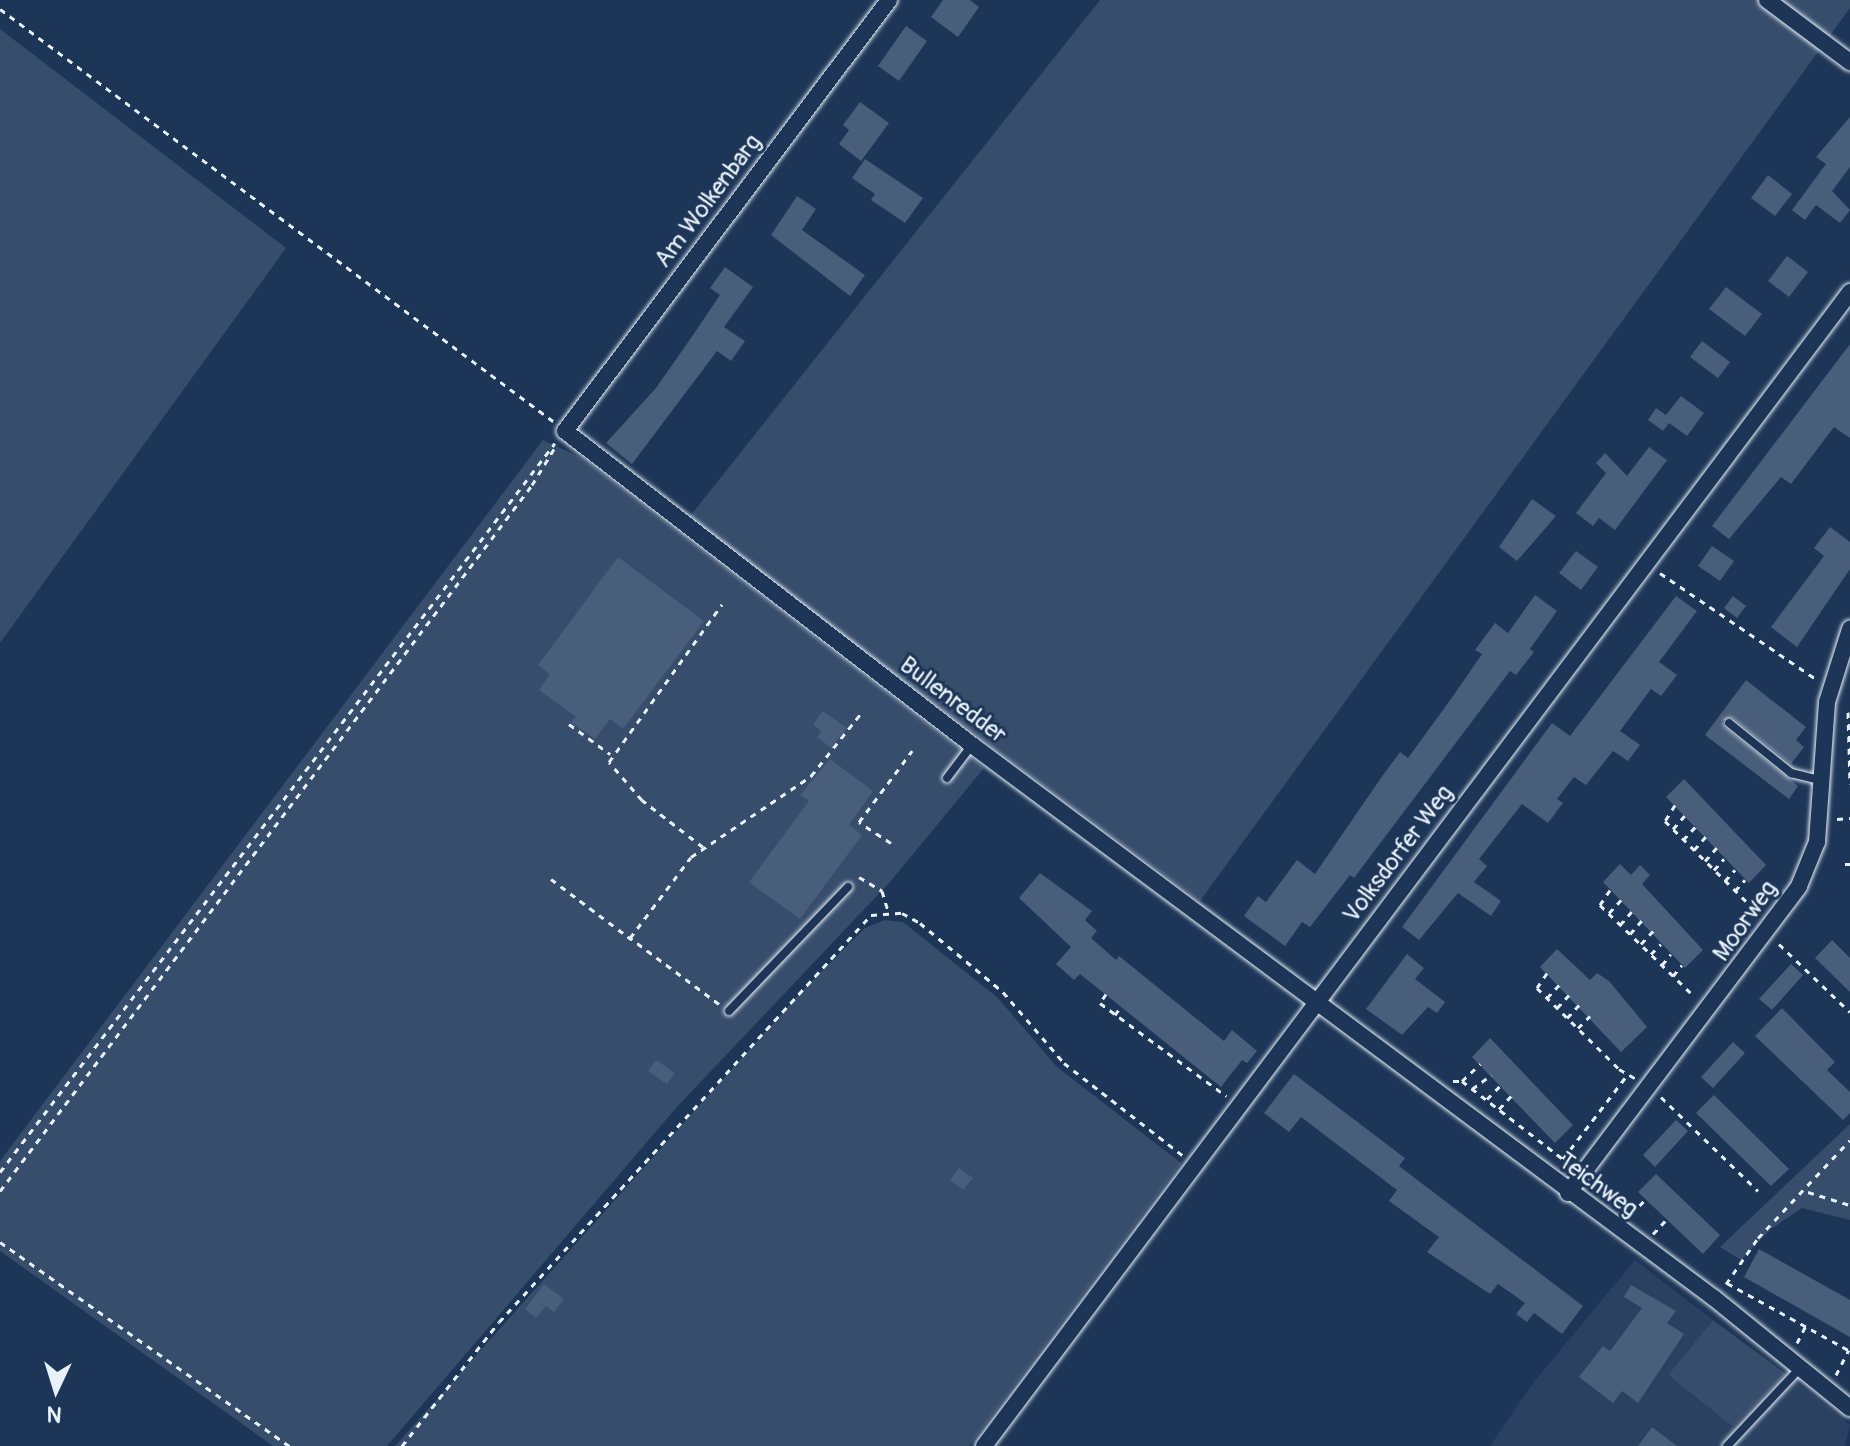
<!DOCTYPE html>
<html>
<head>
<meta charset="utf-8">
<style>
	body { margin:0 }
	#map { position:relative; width:1850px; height:1446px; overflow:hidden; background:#1d3557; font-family:Pangolin,sans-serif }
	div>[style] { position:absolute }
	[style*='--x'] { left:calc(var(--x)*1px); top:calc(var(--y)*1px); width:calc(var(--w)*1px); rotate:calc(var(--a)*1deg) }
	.built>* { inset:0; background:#2a4162 }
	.green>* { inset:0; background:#374d6c }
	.building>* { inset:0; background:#495e7a }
	.path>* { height:3px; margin-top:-1.5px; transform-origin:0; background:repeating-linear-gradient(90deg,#e8f1f8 0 6px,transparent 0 12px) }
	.roads { filter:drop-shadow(0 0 2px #e8f1f8) drop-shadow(0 0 2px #e8f1f8) }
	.lane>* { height:8px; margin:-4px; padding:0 4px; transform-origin:4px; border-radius:4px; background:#1d3557 }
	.street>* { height:16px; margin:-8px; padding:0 8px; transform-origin:8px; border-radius:8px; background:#1d3557 }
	span { translate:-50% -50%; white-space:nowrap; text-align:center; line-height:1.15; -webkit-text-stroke:6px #1d3557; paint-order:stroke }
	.street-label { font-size:24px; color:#e8f1f8 }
	.north { position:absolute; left:16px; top:1350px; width:80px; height:80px; -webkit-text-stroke:6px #1d3557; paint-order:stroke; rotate:184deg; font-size:22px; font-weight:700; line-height:32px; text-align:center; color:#e8f1f8 }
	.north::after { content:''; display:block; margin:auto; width:28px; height:36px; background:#e8f1f8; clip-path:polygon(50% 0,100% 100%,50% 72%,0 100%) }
</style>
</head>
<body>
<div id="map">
	<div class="built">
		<div style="clip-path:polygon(1635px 1260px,1713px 1320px,1668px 1375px,1733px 1427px,1786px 1374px,1850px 1425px,1845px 1446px,1490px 1446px,1533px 1383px)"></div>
	</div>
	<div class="green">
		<div style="clip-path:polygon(1100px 0,1850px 0,1850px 8px,1200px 901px,687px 520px)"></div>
		<div style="clip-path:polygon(0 29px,286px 248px,0 643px)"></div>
		<div style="clip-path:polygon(543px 440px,582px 458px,984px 768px,890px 882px,676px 1108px,387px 1446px,273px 1446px,0 1251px,0 1161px)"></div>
		<div style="clip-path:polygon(885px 920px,903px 922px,998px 998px,1057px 1067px,1181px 1163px,969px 1446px,395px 1446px,800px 993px,865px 928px)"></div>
		<div style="clip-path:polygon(1850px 1124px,1850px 1220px,1802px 1208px,1771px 1229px,1741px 1260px,1720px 1247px)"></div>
		<div style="clip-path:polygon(1713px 1320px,1786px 1374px,1733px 1427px,1668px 1375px)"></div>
	</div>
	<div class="building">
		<div style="clip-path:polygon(943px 0,970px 0,979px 7px,958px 37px,931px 17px)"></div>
		<div style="clip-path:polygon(906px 26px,927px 41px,899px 81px,878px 66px)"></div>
		<div style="clip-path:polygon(860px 102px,889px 123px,861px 161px,839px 144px,849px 130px,843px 125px)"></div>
		<div style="clip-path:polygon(1850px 117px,1850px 167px,1832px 191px,1850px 210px,1840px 223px,1816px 205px,1805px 220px,1792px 210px,1826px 164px,1816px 157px)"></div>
		<div style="clip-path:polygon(865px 159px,923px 198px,905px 223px,871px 200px,875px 194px,852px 178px)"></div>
		<div style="clip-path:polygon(1768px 175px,1792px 194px,1775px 216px,1751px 198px)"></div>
		<div style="clip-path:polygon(797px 196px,816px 209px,802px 230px,865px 275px,850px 296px,771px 235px)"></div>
		<div style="clip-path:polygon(1787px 256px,1808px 272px,1789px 297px,1768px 281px)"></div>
		<div style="clip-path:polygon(725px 267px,753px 287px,724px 327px,745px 341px,731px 361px,717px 351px,632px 464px,606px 443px,656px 388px,693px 335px,720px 295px,710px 288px)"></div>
		<div style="clip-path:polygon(1726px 287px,1762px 314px,1745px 336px,1709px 309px)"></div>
		<div style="clip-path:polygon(1702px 341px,1730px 362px,1718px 378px,1690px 357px)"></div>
		<div style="clip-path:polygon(1850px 344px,1850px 438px,1834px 427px,1791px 484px,1781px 477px,1729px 539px,1712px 526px)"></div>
		<div style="clip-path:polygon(1681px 396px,1704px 413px,1687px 436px,1669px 423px,1663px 431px,1648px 420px,1656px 408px,1666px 415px)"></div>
		<div style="clip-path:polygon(1649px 447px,1667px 460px,1615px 530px,1599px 518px,1593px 526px,1576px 513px,1606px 473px,1596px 463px,1605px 453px,1627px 476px)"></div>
		<div style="clip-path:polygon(1532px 499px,1556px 516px,1517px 561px,1499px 547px)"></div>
		<div style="clip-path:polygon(1830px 527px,1850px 542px,1850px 569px,1797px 647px,1771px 627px,1824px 556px,1814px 548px)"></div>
		<div style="clip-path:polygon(1712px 546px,1734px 561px,1720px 581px,1698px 566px)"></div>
		<div style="clip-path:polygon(1576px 551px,1598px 567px,1581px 590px,1559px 573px)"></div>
		<div style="clip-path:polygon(618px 557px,704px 621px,623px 729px,610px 719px,595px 739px,571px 722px,576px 717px,539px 690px,550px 674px,538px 665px)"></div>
		<div style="clip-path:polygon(1535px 595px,1557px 611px,1530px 649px,1534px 652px,1516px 675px,1510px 671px,1354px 878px,1350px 875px,1310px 927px,1302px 922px,1285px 946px,1244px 916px,1258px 896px,1266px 902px,1297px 860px,1315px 874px,1383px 775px,1400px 752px,1408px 758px,1451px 699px,1482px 654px,1475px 650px,1495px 623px,1508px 633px)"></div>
		<div style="clip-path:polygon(1676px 596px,1697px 611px,1659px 662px,1677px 675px,1661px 696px,1651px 689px,1620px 731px,1640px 745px,1628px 761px,1613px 751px,1586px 785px,1574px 777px,1557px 799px,1563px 803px,1548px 823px,1522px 804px,1479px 859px,1487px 866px,1474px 882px,1501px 901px,1491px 916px,1458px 893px,1419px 940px,1402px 927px,1552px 723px,1570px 736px)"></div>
		<div style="clip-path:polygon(1733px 596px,1746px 606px,1737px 618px,1724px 608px)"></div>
		<div style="clip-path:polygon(1746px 680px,1806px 727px,1796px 740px,1804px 747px,1791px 764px,1733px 718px,1722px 721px,1725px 728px,1798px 786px,1789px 799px,1705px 735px)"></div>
		<div style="clip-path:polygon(823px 711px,847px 728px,831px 748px,817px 737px,821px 731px,813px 724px)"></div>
		<div style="clip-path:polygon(830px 759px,873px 791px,849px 825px,862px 835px,800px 919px,749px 882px,809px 801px,800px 795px)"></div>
		<div style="clip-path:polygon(1684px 779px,1766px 865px,1749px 883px,1666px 797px)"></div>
		<div style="clip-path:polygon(1620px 864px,1631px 875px,1640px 865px,1650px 875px,1642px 884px,1703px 950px,1685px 968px,1603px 882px)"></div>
		<div style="clip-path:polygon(1040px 873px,1092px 911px,1085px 920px,1097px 931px,1091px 938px,1116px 960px,1119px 956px,1224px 1041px,1232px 1030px,1257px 1051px,1247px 1063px,1242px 1060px,1221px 1087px,1080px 974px,1074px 980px,1056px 964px,1071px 947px,1019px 898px)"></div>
		<div style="clip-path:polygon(1832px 940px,1850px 958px,1850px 992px,1815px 958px)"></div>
		<div style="clip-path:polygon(1557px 949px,1590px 980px,1597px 973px,1609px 981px,1647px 1027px,1621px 1052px,1540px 967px)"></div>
		<div style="clip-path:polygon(1407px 954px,1424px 968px,1415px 979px,1445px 1002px,1437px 1013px,1428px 1007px,1402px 1035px,1366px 1009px)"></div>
		<div style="clip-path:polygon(1791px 964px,1803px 975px,1772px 1010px,1759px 999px)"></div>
		<div style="clip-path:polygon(1782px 1008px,1835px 1062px,1827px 1070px,1850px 1092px,1850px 1113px,1843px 1120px,1755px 1036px)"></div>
		<div style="clip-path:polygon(1490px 1038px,1573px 1125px,1555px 1143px,1472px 1057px)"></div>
		<div style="clip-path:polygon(1733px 1042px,1745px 1053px,1713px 1088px,1701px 1077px)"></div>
		<div style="clip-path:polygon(656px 1060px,675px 1073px,667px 1084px,648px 1071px)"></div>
		<div style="clip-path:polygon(1294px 1074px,1405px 1158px,1399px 1166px,1583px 1306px,1562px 1334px,1534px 1313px,1527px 1322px,1516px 1314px,1525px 1303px,1498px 1284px,1490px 1294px,1427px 1252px,1439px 1237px,1389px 1201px,1397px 1190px,1301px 1117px,1289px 1132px,1264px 1113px)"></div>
		<div style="clip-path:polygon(1714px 1095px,1789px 1169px,1771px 1186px,1696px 1113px)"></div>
		<div style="clip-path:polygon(1676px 1120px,1688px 1131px,1655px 1167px,1643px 1155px)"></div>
		<div style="clip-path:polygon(959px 1168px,973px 1178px,963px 1190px,950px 1180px)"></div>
		<div style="clip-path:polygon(1656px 1174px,1720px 1235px,1703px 1254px,1638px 1192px)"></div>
		<div style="clip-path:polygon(1759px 1249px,1850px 1300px,1850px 1337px,1744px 1277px)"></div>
		<div style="clip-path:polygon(544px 1284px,564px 1299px,554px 1312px,546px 1306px,536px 1318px,525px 1309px)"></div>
		<div style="clip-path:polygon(1631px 1285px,1676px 1311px,1667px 1323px,1684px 1334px,1638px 1403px,1622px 1391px,1613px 1403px,1579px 1377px,1603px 1346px,1610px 1351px,1642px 1308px,1624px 1297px)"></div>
		<div style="clip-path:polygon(1652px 1427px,1677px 1446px,1638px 1446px)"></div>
	</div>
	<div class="path">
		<div style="--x:0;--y:9;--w:690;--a:36.69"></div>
		<div style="--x:1660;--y:573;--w:189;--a:34.2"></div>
		<div style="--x:1848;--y:712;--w:72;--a:88.4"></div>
		<div style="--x:569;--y:724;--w:51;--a:36.2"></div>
		<div style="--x:1675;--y:805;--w:19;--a:122"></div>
		<div style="--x:1665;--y:821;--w:132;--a:44.7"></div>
		<div style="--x:1837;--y:819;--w:13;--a:-4"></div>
		<div style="--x:1673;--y:829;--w:18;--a:-49"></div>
		<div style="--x:1683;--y:840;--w:19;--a:-47"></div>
		<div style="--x:891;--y:843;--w:38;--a:-147"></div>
		<div style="--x:859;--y:822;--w:89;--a:-53.3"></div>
		<div style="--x:703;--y:847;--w:77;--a:-142.4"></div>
		<div style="--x:642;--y:800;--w:50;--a:-131"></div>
		<div style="--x:609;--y:762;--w:194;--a:-54.4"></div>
		<div style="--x:1694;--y:850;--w:18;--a:-49"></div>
		<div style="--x:1705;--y:861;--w:18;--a:-49"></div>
		<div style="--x:1845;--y:864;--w:5;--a:0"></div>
		<div style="--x:1714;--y:870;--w:15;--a:-48"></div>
		<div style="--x:859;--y:877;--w:27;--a:31"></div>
		<div style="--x:882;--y:891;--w:21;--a:73"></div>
		<div style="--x:551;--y:879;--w:100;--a:36.9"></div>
		<div style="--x:1725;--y:881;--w:15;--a:-48"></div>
		<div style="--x:1610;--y:890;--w:18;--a:124"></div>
		<div style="--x:1600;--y:905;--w:132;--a:44.1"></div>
		<div style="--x:1735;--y:891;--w:15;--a:-48"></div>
		<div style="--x:1609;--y:913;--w:18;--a:-47"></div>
		<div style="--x:1620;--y:925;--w:18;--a:-49"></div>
		<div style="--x:1630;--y:934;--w:18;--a:-49"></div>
		<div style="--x:1641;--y:944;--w:18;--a:-47"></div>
		<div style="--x:1779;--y:944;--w:98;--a:43.8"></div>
		<div style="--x:1651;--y:954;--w:14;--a:-45"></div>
		<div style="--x:1662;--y:965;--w:14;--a:-51"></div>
		<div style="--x:1547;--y:973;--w:18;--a:124"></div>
		<div style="--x:1537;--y:988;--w:115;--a:44.6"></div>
		<div style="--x:1619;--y:1069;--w:20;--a:30"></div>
		<div style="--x:1673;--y:976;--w:14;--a:-51"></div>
		<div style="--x:1106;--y:994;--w:11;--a:124"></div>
		<div style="--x:1100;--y:1003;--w:157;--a:36.4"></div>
		<div style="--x:1547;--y:998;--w:18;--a:-47"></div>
		<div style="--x:719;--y:1004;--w:111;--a:-143.4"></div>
		<div style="--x:630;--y:938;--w:101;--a:-53"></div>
		<div style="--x:691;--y:857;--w:145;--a:-34"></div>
		<div style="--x:811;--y:776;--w:82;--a:-51.4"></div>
		<div style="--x:1557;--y:1008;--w:18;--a:-47"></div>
		<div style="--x:1115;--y:1015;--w:11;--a:-56"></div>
		<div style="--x:1567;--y:1018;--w:18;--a:-47"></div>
		<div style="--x:1578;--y:1028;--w:17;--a:-45"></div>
		<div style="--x:1453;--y:1081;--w:9;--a:0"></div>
		<div style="--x:1462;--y:1081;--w:128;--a:37.7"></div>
		<div style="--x:1563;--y:1159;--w:107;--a:-52.6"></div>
		<div style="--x:1462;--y:1081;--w:25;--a:-43"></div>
		<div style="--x:1472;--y:1089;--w:24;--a:-36"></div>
		<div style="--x:1661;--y:1097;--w:135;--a:44.1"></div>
		<div style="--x:1487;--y:1099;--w:20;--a:-45"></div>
		<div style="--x:1499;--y:1109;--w:19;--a:-47"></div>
		<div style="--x:0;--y:1172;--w:916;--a:-52.72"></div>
		<div style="--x:0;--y:1191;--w:884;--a:-53"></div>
		<div style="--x:532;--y:485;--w:48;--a:-58.6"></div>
		<div style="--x:1808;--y:1192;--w:44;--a:17.2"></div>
		<div style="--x:1631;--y:1214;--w:21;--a:-45"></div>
		<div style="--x:1653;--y:1234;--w:21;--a:-47"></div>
		<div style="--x:0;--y:1242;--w:354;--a:35.2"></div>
		<div style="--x:1727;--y:1283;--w:141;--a:28.9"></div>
		<div style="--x:1726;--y:1284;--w:56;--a:-55.2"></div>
		<div style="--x:1758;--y:1238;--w:134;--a:-46.8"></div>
		<div style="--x:1797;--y:1343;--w:20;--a:-63"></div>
		<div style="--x:1836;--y:1375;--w:28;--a:-63"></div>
		<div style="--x:402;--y:1446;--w:157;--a:-52"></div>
		<div style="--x:499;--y:1322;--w:551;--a:-47.57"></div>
		<div style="--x:871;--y:915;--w:31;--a:-4"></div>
		<div style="--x:902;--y:913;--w:21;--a:29"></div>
		<div style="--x:920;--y:923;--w:108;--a:39.7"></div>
		<div style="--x:1003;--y:992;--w:94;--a:49.3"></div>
		<div style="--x:1064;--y:1063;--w:150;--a:37.9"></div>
	</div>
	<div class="roads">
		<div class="lane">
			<div style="--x:1729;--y:723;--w:80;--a:38.9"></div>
			<div style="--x:1791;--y:773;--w:33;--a:14"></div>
			<div style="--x:947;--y:778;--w:41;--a:-52.9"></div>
			<div style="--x:729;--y:1011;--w:172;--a:-46.2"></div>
			<div style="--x:1727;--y:1446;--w:107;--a:-46.9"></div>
		</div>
		<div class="street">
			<div style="--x:889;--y:0;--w:539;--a:126.93"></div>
			<div style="--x:565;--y:431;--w:514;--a:37.65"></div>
			<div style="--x:972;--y:745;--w:925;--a:36.7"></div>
			<div style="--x:1714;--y:1298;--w:175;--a:39"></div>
			<div style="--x:1767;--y:0;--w:104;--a:36.8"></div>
			<div style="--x:1568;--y:1193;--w:384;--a:-53"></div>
			<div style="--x:1799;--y:886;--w:48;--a:-67.8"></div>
			<div style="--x:1817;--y:842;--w:140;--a:-85.9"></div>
			<div style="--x:1827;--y:702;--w:77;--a:-72.5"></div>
			<div style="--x:984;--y:1446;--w:1443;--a:-53.11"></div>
		</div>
	</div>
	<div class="street-label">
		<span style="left:708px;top:201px;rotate:-53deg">Am Wolkenbarg</span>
		<span style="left:953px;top:700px;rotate:37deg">Bullenredder</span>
		<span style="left:1398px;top:854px;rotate:-53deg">Volksdorfer Weg</span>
		<span style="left:1745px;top:921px;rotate:-55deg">Moorweg</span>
		<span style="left:1598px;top:1185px;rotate:36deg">Teichweg</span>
	</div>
	<div class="north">N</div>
</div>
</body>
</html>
